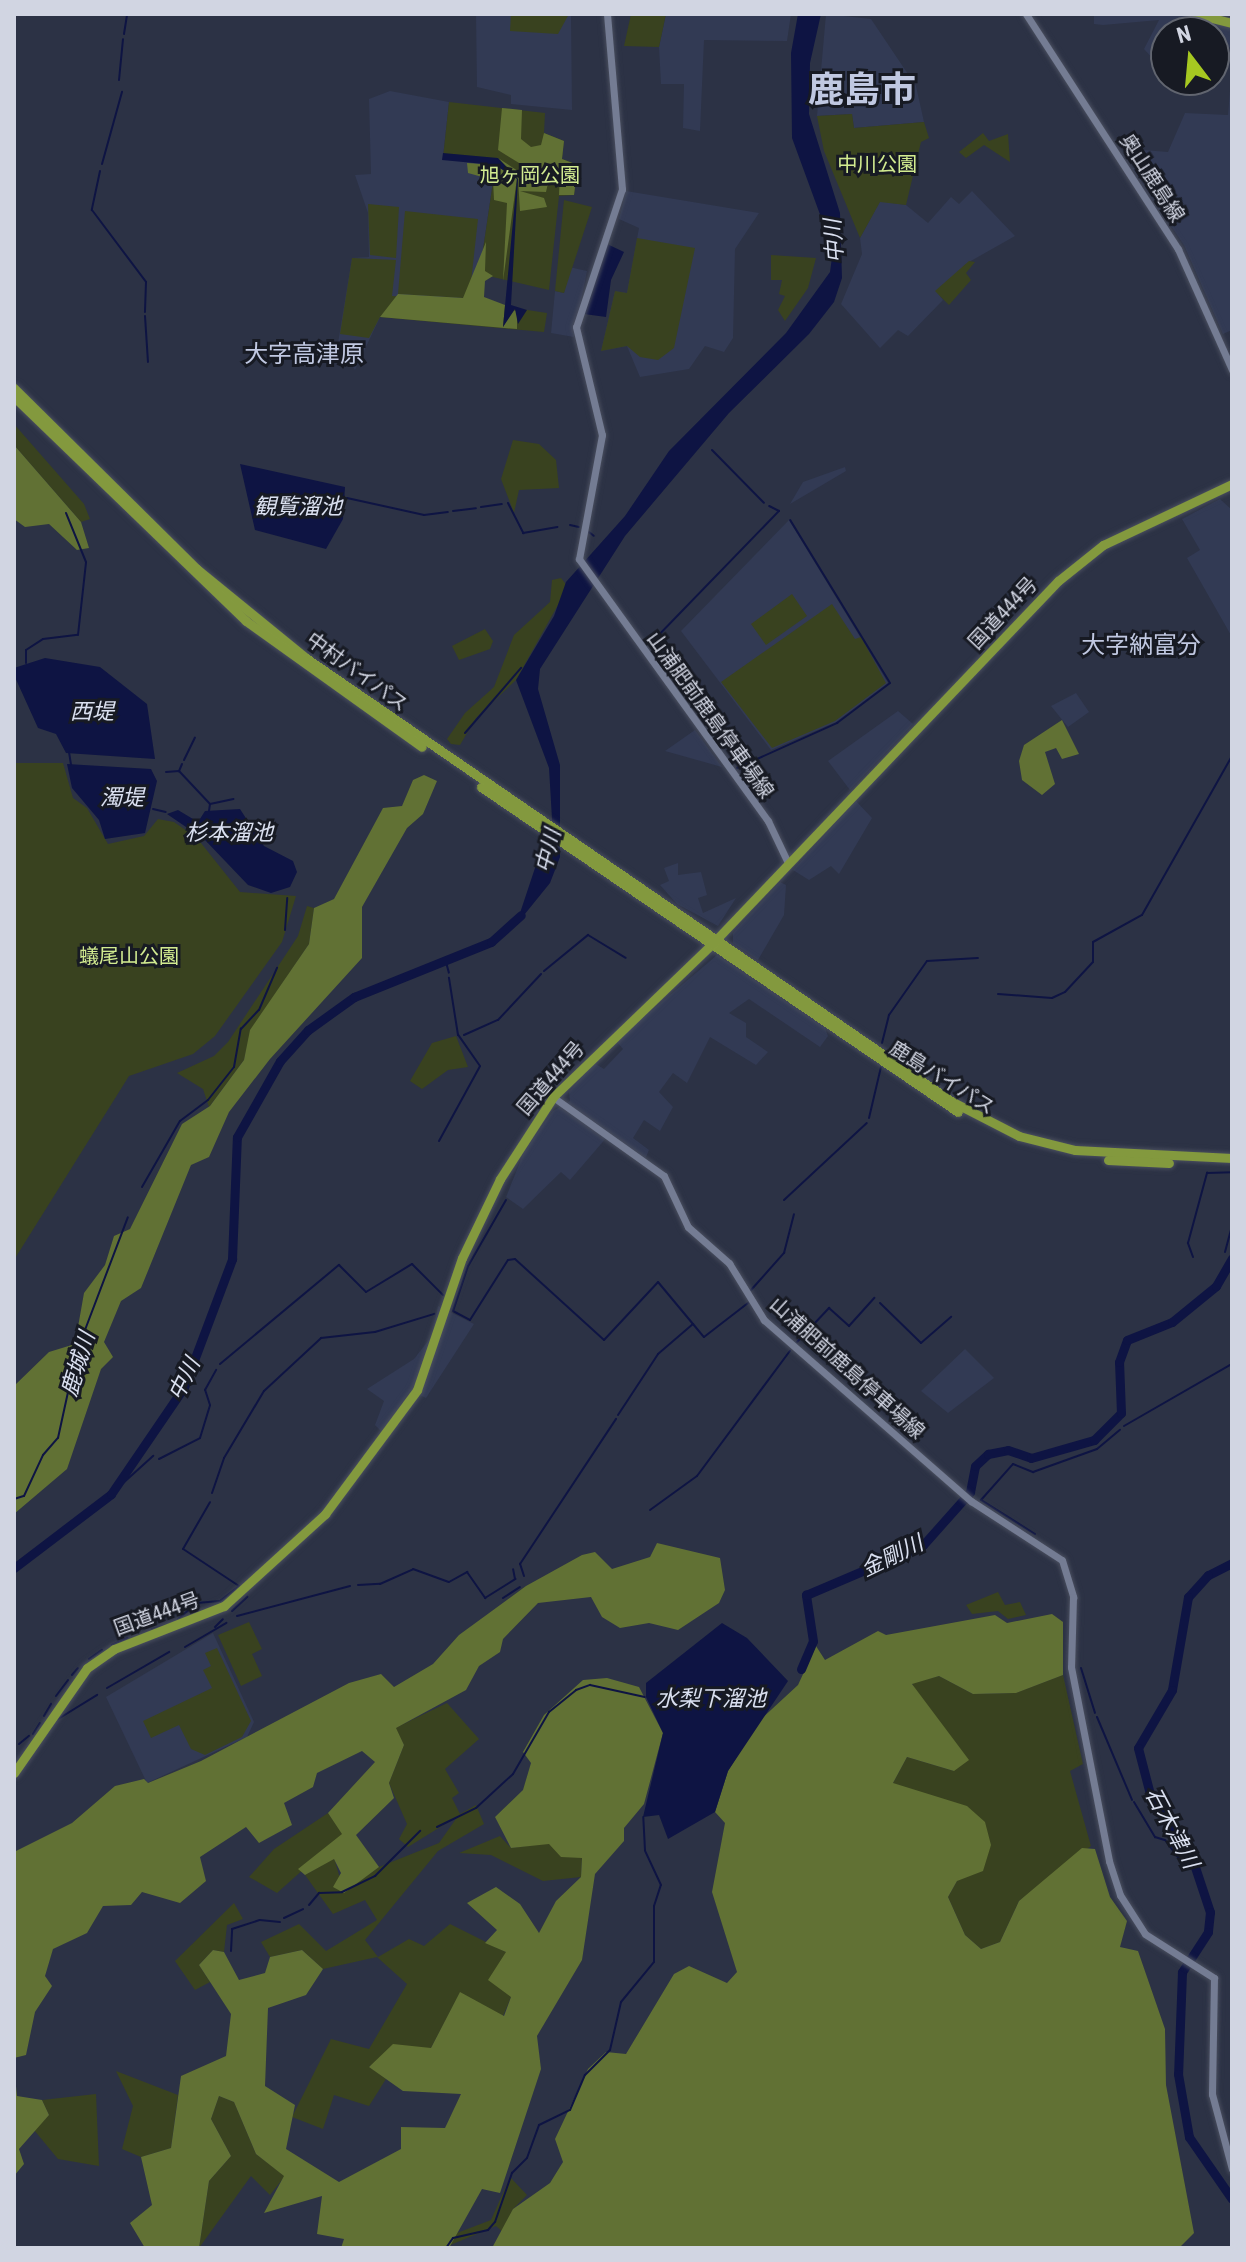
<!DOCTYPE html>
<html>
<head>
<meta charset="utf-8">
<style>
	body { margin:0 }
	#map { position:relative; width:1246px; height:2262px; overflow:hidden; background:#2c3245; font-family:"Roboto Condensed","Noto Sans JP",sans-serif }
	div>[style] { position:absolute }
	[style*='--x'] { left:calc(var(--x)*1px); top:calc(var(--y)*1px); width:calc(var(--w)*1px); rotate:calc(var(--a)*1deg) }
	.built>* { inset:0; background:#323a54 }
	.green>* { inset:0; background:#39421f }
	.forest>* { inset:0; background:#617134 }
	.water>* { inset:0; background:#0e1443 }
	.stream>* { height:2px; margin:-1px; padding:0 1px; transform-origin:1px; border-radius:1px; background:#0e1443 }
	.river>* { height:9px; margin:-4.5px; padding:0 4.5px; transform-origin:4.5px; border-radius:4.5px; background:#0e1443 }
	.roads { filter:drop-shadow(0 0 2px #494e5e) drop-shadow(0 0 2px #494e5e) }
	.secondary>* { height:7px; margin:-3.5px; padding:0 3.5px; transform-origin:3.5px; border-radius:3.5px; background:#747c93 }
	.highway>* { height:9px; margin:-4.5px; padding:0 4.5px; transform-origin:4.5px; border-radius:4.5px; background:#83993e }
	span { translate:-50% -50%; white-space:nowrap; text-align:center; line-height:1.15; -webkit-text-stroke:6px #171a23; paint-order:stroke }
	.park-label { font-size:20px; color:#d2eb90 }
	.street-label { font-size:20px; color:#d1d5e2 }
	.water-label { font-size:22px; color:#dae0f0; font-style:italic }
	.quarter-label { font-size:24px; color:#c0c8e1 }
	.town-label { font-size:36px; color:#c0c8e1; font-weight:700 }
	.frame { position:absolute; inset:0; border:16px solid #d1d5e2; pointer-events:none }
	.north { position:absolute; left:1150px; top:16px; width:80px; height:80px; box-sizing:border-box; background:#171a23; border:2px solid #61656f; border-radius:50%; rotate:344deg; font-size:22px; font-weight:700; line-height:32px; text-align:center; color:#d1d5e2 }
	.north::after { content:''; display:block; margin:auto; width:28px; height:36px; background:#a6c821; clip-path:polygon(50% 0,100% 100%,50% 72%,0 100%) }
</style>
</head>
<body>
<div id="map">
	<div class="built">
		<div style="clip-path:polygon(476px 14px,571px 14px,572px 110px,511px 104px,511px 95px,477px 87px)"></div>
		<div style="clip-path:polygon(666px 14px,791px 14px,787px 41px,704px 40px,700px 131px,683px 128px,684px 84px,661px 84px,659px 47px)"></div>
		<div style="clip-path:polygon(826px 14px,871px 19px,916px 86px,924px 122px,854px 128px,852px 114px,817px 116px)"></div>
		<div style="clip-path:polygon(1094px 14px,1181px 14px,1232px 26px,1232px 47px,1217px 50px,1214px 32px,1166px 32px,1166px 60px,1155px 61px,1144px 49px,1159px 20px,1103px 25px,1094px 24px)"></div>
		<div style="clip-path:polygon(1232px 66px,1232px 330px,1223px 334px,1184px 245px,1132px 168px,1144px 167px,1144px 150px,1168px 152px,1185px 113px,1228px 115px)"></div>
		<div style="clip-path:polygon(390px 91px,449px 102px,443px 157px,496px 161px,477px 290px,465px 301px,380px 317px,355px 370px,338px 343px,352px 258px,369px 257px,368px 213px,355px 175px,371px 174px,369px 99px)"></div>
		<div style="clip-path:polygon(626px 191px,759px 213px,735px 249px,733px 338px,724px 352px,705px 346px,689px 369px,640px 377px,627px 346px,601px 351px,615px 291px,627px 293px,639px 228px,619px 219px)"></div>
		<div style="clip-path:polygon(972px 191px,1015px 236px,969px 262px,936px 291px,943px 300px,908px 336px,898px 330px,880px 348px,841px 304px,862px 254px,860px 238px,880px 201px,906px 205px,928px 223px,951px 197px,959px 204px)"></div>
		<div style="clip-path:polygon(569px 267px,587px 271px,574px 337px,551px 333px,555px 291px,564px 293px)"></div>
		<div style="clip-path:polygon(845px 467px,846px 471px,790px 504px,803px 482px)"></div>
		<div style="clip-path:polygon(1220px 499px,1232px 510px,1232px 637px,1187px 558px,1200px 550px,1182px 519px)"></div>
		<div style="clip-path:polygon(789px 520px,888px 683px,836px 722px,771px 750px,681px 631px)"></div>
		<div style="clip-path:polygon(1076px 693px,1089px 712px,1068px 727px,1051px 706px)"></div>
		<div style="clip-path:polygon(898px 711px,913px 724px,850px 790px,828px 761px)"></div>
		<div style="clip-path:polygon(695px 730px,722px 767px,665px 751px)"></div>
		<div style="clip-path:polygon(856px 801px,872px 818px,839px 874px,831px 866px,809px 880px,793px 870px)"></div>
		<div style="clip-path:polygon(678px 863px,678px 875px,701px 872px,707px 895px,698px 898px,703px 913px,736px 898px,718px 926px,677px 904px,660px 885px,669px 881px,664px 868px)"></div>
		<div style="clip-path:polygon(780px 882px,786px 885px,784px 915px,758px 960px,733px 943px,733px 933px)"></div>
		<div style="clip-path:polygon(717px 955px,825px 1028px,828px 1036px,820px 1047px,749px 999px,729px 1013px,746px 1023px,746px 1037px,768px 1052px,756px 1065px,710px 1037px,687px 1083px,673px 1073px,659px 1092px,673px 1107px,660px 1131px,644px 1120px,633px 1138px,649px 1150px,643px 1164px,607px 1137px,570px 1180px,561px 1172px,523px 1209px,506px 1197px,524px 1152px,553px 1111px,570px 1101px,569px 1092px,594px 1063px,604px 1069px,623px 1049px,616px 1041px)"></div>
		<div style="clip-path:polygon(438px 1306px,474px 1324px,426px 1398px,410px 1391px,382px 1432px,375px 1425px,384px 1401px,367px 1389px,414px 1359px,432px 1336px)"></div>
		<div style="clip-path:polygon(965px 1349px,994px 1378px,948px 1413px,921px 1391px)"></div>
		<div style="clip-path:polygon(213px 1633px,254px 1722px,247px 1737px,147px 1783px,106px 1697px)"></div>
	</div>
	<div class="green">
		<div style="clip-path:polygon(511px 14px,569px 14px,558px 34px,510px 31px)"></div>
		<div style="clip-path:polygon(631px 14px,666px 14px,659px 47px,624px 46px)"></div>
		<div style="clip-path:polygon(449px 102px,545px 113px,544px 133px,564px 141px,562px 159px,578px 165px,574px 195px,559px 196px,549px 290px,484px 275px,481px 303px,547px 313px,544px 332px,380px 317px,369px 338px,340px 334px,352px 258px,396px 260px,392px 296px,465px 301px,477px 290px,496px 162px,443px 158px)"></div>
		<div style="clip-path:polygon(852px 114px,854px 128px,924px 122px,929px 138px,921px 142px,906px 205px,880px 202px,860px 238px,824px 151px,817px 116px)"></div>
		<div style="clip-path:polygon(983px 133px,989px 141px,1008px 134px,1010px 162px,984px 145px,966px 158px,959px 152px)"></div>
		<div style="clip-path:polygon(564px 200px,592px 207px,564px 293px,555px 291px)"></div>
		<div style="clip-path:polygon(368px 204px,399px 207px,396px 258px,370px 255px)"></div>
		<div style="clip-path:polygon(405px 211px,478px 219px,470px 291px,463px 298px,398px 294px)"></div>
		<div style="clip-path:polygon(637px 238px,695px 248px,674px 348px,658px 360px,640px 357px,627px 346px,601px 351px,615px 291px,627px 293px)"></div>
		<div style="clip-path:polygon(771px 255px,816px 258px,808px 288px,785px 321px,778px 310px,785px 296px,779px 294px,782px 280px,771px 280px)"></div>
		<div style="clip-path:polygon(969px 261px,975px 262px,966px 273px,971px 280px,949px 305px,935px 291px)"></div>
		<div style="clip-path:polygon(14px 424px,84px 504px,90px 519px,81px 522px,14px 445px)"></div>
		<div style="clip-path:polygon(513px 440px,539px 444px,556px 460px,559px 488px,519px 490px,514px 513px,501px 479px)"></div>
		<div style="clip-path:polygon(561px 578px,568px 587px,516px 680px,476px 718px,460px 745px,451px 744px,447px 739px,465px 713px,494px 687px,514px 635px,550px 602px,552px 580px)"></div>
		<div style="clip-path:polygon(792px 594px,807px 616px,766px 645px,751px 624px)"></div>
		<div style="clip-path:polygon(832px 604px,855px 639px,861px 637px,886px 683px,835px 721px,772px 748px,721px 682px)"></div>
		<div style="clip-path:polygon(485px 629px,493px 641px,490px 649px,459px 660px,452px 646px)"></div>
		<div style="clip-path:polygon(14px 763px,63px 763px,73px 798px,87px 808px,108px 844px,144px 836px,158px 819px,174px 822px,197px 838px,240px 892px,296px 896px,282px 942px,215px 1036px,193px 1054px,129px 1076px,14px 1260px)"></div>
		<div style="clip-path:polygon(307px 906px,314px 908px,309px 944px,251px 1030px,244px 1060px,209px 1107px,203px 1089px,177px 1073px,214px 1056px,228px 1042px,298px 936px)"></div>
		<div style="clip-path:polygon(456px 1036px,468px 1067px,448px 1070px,422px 1089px,410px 1081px,432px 1043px)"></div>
		<div style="clip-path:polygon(998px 1592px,1005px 1605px,1020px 1602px,1026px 1615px,1008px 1619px,998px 1611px,972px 1614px,966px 1605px)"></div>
		<div style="clip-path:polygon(249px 1622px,262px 1649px,252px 1654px,262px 1676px,241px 1686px,218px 1635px)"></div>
		<div style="clip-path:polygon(217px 1648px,251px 1721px,242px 1737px,205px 1755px,191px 1749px,179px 1725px,151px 1738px,143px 1721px,212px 1688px,203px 1670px,211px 1666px,205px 1653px)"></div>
		<div style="clip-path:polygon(1063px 1675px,1083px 1764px,1070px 1771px,1091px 1846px,1019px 1901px,1000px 1942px,981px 1949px,965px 1935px,948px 1897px,957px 1881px,893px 1783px,907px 1757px,954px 1771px,912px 1683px,939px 1676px,973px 1694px,1015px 1693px)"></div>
		<div style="clip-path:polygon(447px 1703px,479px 1739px,445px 1769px,459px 1793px,452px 1798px,460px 1814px,476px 1805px,484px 1824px,438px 1851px,365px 1940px,378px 1957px,409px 1939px,424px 1946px,450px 1924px,506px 1952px,511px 1997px,503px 2016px,460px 1993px,431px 2048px,369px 2066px,386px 2079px,369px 2106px,334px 2095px,323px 2129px,292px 2117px,331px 2039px,369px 2049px,407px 1984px,377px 1957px,323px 1969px,302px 1950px,270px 1957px,261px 1942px,299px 1924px,326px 1951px,377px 1920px,365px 1900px,333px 1914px,305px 1875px,334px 1858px,344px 1892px,379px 1867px,439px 1843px,458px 1816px,408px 1847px,399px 1839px,407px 1824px,389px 1783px,404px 1745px,395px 1728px)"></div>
		<div style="clip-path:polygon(328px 1813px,343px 1834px,277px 1893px,249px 1877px,274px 1849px)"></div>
		<div style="clip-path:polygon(500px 1836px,511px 1848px,549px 1843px,582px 1857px,581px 1877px,543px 1881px,491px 1855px,459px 1853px)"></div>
		<div style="clip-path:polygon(234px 1903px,243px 1919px,227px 1925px,224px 1952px,213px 1950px,199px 1965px,210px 1982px,195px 1990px,175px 1961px)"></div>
		<div style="clip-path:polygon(116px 2071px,178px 2095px,171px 2148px,141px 2157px,122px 2149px,133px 2106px)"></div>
		<div style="clip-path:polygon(96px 2094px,99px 2166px,58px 2159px,34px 2130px,49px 2115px,42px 2100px)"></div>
		<div style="clip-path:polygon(219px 2096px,234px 2102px,256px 2154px,285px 2176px,270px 2195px,251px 2176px,199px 2248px,209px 2181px,231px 2156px,211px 2119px)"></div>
		<div style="clip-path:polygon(510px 2177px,527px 2195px,513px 2209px,504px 2233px,496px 2226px,448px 2246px,457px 2233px,491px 2220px)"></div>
	</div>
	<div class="forest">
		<div style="clip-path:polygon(502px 108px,522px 110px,521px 139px,531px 147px,541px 145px,544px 133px,564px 141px,562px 159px,578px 165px,574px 195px,559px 195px,560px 170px,524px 166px,498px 150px)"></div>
		<div style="clip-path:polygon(498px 158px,521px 173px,549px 179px,546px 192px,520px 191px,544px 198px,547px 207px,520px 211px,518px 179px)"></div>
		<div style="clip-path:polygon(467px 163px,496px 165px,517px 178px,503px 281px,507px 203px,494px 200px,493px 180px,468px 173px)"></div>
		<div style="clip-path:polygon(486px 242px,485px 271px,493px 276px,485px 281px,484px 297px,505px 305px,503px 327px,512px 310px,517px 311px,517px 329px,380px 317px,398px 294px,463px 298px)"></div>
		<div style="clip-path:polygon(14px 445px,81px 522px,89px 548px,77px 550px,49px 524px,25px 527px,14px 519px)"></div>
		<div style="clip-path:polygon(1062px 720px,1079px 754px,1062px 759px,1056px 748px,1045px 752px,1055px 784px,1042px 795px,1022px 780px,1019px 761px,1024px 745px)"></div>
		<div style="clip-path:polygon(424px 775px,437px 781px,423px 814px,407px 828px,362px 907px,362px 958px,270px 1059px,229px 1112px,209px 1157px,191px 1165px,141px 1288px,121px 1301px,104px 1342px,113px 1357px,101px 1369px,67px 1469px,14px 1514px,14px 1386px,49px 1352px,75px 1344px,84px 1293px,105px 1265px,114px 1236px,130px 1229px,182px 1124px,210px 1106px,244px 1060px,250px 1030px,309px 944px,314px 908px,334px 899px,383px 808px,402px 806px,413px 780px)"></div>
		<div style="clip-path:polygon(657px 1543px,720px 1558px,725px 1590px,719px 1603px,678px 1630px,649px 1623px,620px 1628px,602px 1617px,591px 1597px,538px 1603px,503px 1639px,500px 1652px,479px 1666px,466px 1690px,396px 1728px,404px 1745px,389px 1783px,394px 1798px,356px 1835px,379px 1867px,344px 1893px,333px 1887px,341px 1873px,334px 1859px,305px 1875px,298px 1869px,342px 1834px,328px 1813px,375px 1762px,362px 1751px,317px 1773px,313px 1787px,284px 1803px,292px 1825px,259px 1843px,246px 1827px,200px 1857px,206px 1881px,180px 1903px,142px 1892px,131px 1905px,103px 1906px,87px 1933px,53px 1949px,45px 1976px,52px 1986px,35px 2012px,26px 2055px,14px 2058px,14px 1852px,72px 1823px,115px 1786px,144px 1779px,148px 1783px,201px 1761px,349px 1683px,381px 1674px,394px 1687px,433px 1664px,459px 1635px,526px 1586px,582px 1555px,595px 1552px,612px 1569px,650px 1557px)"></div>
		<div style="clip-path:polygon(1052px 1614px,1063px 1622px,1063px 1675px,1016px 1693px,973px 1694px,939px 1676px,912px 1684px,969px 1760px,954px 1771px,907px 1757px,893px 1783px,967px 1806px,985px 1822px,991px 1845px,983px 1871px,957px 1881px,948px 1897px,965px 1935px,981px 1949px,1000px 1942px,1019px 1901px,1082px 1848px,1095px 1849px,1110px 1897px,1127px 1921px,1120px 1947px,1138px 1951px,1165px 2029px,1166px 2085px,1194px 2233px,1179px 2248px,492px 2248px,513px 2209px,550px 2183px,563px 2162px,555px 2139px,588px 2069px,606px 2052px,626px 2054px,674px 1974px,689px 1966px,727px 1983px,737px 1972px,712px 1892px,725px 1823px,715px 1812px,728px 1771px,759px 1721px,798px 1685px,816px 1646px,825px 1660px,878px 1631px,886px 1635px,995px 1615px,1007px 1623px)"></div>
		<div style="clip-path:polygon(607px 1678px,639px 1687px,663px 1733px,644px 1804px,624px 1828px,624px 1841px,595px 1874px,582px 1960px,537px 2036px,541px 2069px,500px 2193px,482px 2189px,449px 2248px,341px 2248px,344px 2239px,317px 2234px,322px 2196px,264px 2213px,284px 2176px,256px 2154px,234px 2102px,219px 2096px,211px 2119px,231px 2156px,209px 2181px,199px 2248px,145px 2248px,130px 2223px,152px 2205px,141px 2157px,171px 2148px,181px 2076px,226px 2056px,231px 2014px,199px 1965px,213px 1950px,224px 1952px,239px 1980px,265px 1973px,270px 1957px,302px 1950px,323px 1969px,306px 1995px,268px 2008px,265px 2086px,295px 2105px,286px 2149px,339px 2182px,401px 2149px,401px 2127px,445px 2128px,461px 2094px,403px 2091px,369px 2067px,393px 2044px,431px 2048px,460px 1992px,504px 2016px,511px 1997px,488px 1980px,506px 1952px,485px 1943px,497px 1930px,467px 1903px,496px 1887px,520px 1904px,539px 1933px,556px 1901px,581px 1877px,582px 1858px,561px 1857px,549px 1844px,511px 1848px,495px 1817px,523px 1790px,531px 1763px,523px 1752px,544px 1715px,583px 1680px)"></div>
		<div style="clip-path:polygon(14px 2067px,17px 2096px,42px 2100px,49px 2115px,19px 2149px,24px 2164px,14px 2176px)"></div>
	</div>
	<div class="water">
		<div style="clip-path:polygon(798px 14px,821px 14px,810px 63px,809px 114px,840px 213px,842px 278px,834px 302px,809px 334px,729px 413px,625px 536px,540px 669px,538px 689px,560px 765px,560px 857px,550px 883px,516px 925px,539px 856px,549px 845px,552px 819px,549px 768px,516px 680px,554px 616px,566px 582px,625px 516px,669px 451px,786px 333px,830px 272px,833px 250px,792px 138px,791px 53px)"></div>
		<div style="clip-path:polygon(443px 153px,498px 158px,518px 179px,511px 305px,527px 310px,518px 324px,515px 309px,503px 327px,517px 179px,495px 165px,442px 160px)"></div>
		<div style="clip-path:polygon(607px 244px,624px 252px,611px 280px,606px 317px,584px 314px)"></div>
		<div style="clip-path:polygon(240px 464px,345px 487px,343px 519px,326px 549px,255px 530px)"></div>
		<div style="clip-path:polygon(45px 658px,100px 667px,147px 704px,155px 759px,66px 753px,56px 734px,38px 728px,14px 675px,14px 668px)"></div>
		<div style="clip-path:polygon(67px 764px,151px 769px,157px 781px,145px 833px,105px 839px,99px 820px,72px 788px)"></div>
		<div style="clip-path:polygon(240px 809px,264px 846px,293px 861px,297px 872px,290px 887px,271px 893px,248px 885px,205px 840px,167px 814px,178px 810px,198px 822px,205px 811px)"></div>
		<div style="clip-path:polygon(722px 1623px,747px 1638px,788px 1681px,728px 1771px,715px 1812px,668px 1839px,659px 1815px,643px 1817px,663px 1733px,646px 1697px,646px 1683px)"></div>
	</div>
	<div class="stream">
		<div style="--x:1229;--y:14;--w:4;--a:45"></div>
		<div style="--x:1192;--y:32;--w:15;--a:-53"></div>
		<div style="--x:124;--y:34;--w:20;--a:-81"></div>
		<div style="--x:1155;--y:62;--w:11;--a:-5"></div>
		<div style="--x:119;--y:80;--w:41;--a:-84.4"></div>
		<div style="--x:102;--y:164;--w:75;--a:-74.5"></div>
		<div style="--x:100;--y:171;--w:40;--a:102"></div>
		<div style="--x:92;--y:210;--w:90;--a:53.1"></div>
		<div style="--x:146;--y:282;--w:30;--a:92"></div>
		<div style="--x:145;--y:316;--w:46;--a:86.3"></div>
		<div style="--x:712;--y:450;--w:74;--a:45.5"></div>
		<div style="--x:347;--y:498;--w:79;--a:12.4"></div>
		<div style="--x:424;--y:515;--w:24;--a:-7"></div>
		<div style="--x:508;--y:503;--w:34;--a:63"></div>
		<div style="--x:523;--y:533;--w:35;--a:-10"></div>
		<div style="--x:481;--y:507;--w:21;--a:-8"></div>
		<div style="--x:453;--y:511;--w:23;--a:-7"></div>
		<div style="--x:570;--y:525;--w:9;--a:13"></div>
		<div style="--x:589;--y:532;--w:6;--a:39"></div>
		<div style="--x:651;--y:643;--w:184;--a:-45.9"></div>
		<div style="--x:779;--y:511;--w:11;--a:-153"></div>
		<div style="--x:26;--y:663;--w:13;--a:-90"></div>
		<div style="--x:26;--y:650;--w:20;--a:-33"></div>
		<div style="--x:43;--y:639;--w:35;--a:-7"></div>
		<div style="--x:78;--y:635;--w:73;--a:-83.7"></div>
		<div style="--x:86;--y:562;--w:53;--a:-112.2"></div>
		<div style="--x:465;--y:733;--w:86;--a:-49.3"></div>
		<div style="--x:69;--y:752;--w:13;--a:81"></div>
		<div style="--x:184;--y:760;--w:25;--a:-64"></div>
		<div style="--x:182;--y:764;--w:8;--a:113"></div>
		<div style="--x:179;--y:771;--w:45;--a:46.8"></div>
		<div style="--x:737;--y:768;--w:110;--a:-24.2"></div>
		<div style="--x:837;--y:723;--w:66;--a:-37"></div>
		<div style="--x:890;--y:683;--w:191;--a:-121.5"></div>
		<div style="--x:166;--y:772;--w:13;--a:-4"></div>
		<div style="--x:153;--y:809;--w:13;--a:13"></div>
		<div style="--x:209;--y:811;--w:7;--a:-82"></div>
		<div style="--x:210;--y:804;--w:24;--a:-12"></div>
		<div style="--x:285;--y:930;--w:32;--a:-86"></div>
		<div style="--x:446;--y:962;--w:11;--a:75"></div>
		<div style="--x:544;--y:971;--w:57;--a:-39.3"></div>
		<div style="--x:588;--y:935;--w:44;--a:31.2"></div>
		<div style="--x:998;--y:994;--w:54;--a:4.2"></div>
		<div style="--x:1052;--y:998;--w:14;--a:-25"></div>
		<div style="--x:1065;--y:992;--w:41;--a:-47"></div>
		<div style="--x:1093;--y:962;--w:20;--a:-90"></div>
		<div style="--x:1093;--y:942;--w:56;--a:-28.9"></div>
		<div style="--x:1142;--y:915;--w:183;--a:-60.5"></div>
		<div style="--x:464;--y:1035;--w:37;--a:-24"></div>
		<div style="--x:498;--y:1020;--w:63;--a:-46.9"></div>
		<div style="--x:882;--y:1043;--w:29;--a:-76"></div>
		<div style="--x:889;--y:1015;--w:66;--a:-54.9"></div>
		<div style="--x:927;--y:961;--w:51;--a:-3.4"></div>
		<div style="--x:869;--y:1118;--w:52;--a:-76.8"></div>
		<div style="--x:439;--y:1141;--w:85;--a:-61.3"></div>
		<div style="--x:480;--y:1066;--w:38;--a:-125"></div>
		<div style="--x:458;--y:1035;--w:58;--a:-99"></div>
		<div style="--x:142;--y:1187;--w:76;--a:-60.1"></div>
		<div style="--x:180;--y:1121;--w:35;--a:-37"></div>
		<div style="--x:208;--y:1100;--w:42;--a:-51.8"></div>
		<div style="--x:234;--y:1067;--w:39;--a:-80"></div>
		<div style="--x:241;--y:1029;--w:26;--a:-47"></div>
		<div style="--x:259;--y:1010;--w:46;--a:-66.8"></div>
		<div style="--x:506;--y:1200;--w:76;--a:119.9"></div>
		<div style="--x:468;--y:1266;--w:47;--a:108.4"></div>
		<div style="--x:453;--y:1311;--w:19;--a:28"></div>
		<div style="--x:470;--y:1320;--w:71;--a:-57.7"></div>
		<div style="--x:508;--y:1260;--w:7;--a:-8"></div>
		<div style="--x:515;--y:1259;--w:120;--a:42.3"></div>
		<div style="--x:604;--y:1340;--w:79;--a:-47"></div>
		<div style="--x:658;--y:1282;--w:55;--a:50.2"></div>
		<div style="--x:784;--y:1200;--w:113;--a:-42.9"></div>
		<div style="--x:1225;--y:1252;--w:27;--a:-75"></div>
		<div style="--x:1193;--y:1257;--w:15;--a:-110"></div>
		<div style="--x:1188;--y:1243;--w:73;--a:-74.8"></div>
		<div style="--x:1207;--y:1173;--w:25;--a:-2"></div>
		<div style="--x:751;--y:1290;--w:50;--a:-48.3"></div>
		<div style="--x:784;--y:1253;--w:40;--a:-75.6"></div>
		<div style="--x:880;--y:1303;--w:57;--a:44.3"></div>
		<div style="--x:921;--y:1343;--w:40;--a:-41"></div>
		<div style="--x:797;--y:1342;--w:47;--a:-46.7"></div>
		<div style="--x:829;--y:1308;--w:27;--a:42"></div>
		<div style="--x:849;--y:1326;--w:38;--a:-48"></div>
		<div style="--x:220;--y:1364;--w:155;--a:-39.8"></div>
		<div style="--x:339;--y:1265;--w:38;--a:45"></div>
		<div style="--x:366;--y:1292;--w:54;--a:-31.3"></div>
		<div style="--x:412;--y:1264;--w:44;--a:45"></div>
		<div style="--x:618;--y:1415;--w:73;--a:-56.7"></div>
		<div style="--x:658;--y:1354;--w:46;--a:-40.6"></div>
		<div style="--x:693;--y:1324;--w:17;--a:50"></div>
		<div style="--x:704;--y:1337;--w:56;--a:-37.7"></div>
		<div style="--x:1124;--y:1426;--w:125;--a:-29.9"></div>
		<div style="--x:159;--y:1459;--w:46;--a:-27.1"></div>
		<div style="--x:200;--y:1438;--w:34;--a:-73"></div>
		<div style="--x:210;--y:1405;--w:16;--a:-108"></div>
		<div style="--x:205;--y:1390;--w:23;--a:-61"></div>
		<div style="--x:212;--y:1493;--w:37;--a:-71"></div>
		<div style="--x:224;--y:1458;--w:78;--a:-59.2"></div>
		<div style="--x:264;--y:1391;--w:78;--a:-42.9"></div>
		<div style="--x:321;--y:1338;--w:54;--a:-6.3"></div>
		<div style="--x:375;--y:1332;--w:62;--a:-17"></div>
		<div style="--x:111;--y:1494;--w:57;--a:-42.1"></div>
		<div style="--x:14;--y:1499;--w:10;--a:-17"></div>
		<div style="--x:24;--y:1496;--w:45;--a:-65.1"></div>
		<div style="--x:43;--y:1455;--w:23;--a:-49"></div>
		<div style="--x:58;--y:1438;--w:89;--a:-77.7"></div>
		<div style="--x:77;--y:1351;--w:143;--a:-69.2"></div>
		<div style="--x:650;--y:1510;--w:58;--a:-35.9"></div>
		<div style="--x:697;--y:1476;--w:156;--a:-53.4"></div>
		<div style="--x:1035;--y:1534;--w:64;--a:-147.8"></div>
		<div style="--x:981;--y:1500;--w:48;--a:-48.4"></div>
		<div style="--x:1013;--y:1464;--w:22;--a:22"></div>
		<div style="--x:1033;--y:1472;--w:68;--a:-19.8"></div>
		<div style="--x:1097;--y:1449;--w:30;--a:-40"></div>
		<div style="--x:524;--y:1576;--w:13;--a:-108"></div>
		<div style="--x:520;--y:1564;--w:174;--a:-56.5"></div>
		<div style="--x:358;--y:1585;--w:22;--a:-3"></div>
		<div style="--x:380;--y:1584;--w:36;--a:-24"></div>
		<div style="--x:413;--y:1569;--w:38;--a:20"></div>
		<div style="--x:449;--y:1582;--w:21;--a:-29"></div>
		<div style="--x:467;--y:1572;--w:32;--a:55"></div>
		<div style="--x:485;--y:1598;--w:36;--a:-32"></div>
		<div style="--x:515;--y:1579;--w:10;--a:-101"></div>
		<div style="--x:503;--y:1598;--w:20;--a:-33"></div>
		<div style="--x:232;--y:1611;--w:21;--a:-43"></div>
		<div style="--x:237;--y:1616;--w:117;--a:-14.9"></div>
		<div style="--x:178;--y:1619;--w:25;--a:-40"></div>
		<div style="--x:197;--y:1603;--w:23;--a:-5"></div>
		<div style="--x:220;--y:1601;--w:24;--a:-38"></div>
		<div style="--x:239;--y:1586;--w:67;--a:-146.5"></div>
		<div style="--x:183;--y:1549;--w:54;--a:-60.1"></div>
		<div style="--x:215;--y:1627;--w:11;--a:-45"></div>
		<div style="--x:152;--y:1629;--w:15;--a:-16"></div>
		<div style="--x:112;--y:1645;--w:17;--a:-25"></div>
		<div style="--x:185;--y:1647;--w:48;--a:-30.3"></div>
		<div style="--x:89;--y:1659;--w:16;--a:-35"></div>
		<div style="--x:1081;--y:1668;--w:47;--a:72.7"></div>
		<div style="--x:72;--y:1675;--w:9;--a:-49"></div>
		<div style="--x:107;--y:1688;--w:72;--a:-30.1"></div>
		<div style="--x:56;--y:1696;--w:20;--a:-53"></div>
		<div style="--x:44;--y:1716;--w:14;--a:-60"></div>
		<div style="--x:1097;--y:1717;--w:90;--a:67.1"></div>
		<div style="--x:58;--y:1719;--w:46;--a:-31.6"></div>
		<div style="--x:33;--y:1734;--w:13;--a:-58"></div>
		<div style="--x:19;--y:1744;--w:13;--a:-39"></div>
		<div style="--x:1134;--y:1802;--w:41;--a:59"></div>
		<div style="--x:1155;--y:1837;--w:10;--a:17"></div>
		<div style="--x:1165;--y:1840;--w:34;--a:53"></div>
		<div style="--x:437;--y:1827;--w:43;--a:-26"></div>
		<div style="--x:476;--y:1808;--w:50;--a:-42.6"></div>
		<div style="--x:513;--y:1774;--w:72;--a:-59.9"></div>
		<div style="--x:549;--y:1712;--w:35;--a:-39"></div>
		<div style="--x:576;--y:1690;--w:15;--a:-20"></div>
		<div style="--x:590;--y:1685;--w:56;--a:12.3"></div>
		<div style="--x:309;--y:1905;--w:16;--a:-50"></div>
		<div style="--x:319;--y:1893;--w:23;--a:-2"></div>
		<div style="--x:342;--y:1892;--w:37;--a:-26"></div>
		<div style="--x:375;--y:1876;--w:64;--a:-45"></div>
		<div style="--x:284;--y:1918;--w:21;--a:-25"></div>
		<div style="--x:231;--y:1951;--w:22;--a:-87"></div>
		<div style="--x:232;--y:1929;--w:29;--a:-18"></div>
		<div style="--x:260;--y:1920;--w:20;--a:6"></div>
		<div style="--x:446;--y:2248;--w:12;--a:-55"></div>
		<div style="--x:453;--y:2238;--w:36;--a:-13"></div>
		<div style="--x:488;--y:2230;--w:11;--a:-49"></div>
		<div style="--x:495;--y:2222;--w:52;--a:-70.9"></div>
		<div style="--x:512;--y:2173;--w:21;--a:-45"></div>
		<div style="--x:527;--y:2158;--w:35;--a:-70"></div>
		<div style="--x:539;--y:2125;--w:34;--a:-26"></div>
		<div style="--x:570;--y:2110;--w:38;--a:-67"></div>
		<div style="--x:585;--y:2075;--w:35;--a:-45"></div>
		<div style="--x:610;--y:2050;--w:49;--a:-77.1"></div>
		<div style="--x:621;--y:2002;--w:52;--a:-50.5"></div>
		<div style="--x:654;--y:1962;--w:56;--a:-90"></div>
		<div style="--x:654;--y:1906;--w:22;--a:-72"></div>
		<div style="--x:661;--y:1885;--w:38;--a:-115"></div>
		<div style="--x:645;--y:1850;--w:33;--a:-93"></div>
	</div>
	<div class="river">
		<div style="--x:1232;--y:1563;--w:27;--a:153"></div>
		<div style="--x:1208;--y:1575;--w:30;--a:132"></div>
		<div style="--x:1188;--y:1597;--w:94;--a:99.8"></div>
		<div style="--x:1172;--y:1690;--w:67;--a:120.4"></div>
		<div style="--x:1138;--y:1748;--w:48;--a:75.4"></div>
		<div style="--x:1150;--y:1794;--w:80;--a:57.3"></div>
		<div style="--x:1193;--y:1861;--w:54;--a:71.6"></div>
		<div style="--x:1210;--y:1912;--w:20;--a:96"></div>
		<div style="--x:1208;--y:1932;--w:48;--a:123"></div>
		<div style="--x:1182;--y:1972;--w:102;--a:92.2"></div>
		<div style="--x:1178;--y:2074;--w:64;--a:80.1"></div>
		<div style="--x:1189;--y:2137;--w:75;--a:55.3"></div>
		<div style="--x:14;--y:1568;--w:122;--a:-37.3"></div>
		<div style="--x:111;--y:1494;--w:130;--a:-55.7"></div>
		<div style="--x:184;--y:1387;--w:137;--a:-69.4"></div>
		<div style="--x:232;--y:1259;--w:122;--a:-87.7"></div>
		<div style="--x:237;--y:1137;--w:87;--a:-60.5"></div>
		<div style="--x:280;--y:1061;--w:42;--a:-47.9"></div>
		<div style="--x:308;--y:1030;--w:57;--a:-35.7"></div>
		<div style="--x:354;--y:997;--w:148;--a:-21.9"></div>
		<div style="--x:491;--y:942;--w:40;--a:-42"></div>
		<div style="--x:801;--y:1669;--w:30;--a:-67"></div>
		<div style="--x:813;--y:1641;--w:47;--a:-98.7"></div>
		<div style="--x:806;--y:1595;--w:127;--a:-23.1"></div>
		<div style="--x:923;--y:1545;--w:71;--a:-48.4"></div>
		<div style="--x:970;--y:1492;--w:26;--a:-79"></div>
		<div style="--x:975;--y:1466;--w:18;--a:-43"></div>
		<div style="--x:988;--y:1454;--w:20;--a:-11"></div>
		<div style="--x:1008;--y:1450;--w:24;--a:19"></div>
		<div style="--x:1031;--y:1458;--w:66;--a:-15.9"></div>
		<div style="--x:1094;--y:1440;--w:38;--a:-45"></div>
		<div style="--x:1121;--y:1413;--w:51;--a:-92.2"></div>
		<div style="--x:1119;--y:1362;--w:23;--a:-70"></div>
		<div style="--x:1127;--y:1340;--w:48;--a:-21.8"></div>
		<div style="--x:1172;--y:1322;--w:57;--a:-39.3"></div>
		<div style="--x:1216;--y:1286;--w:32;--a:-60"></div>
	</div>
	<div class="roads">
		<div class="secondary">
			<div style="--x:607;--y:14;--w:176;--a:85.1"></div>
			<div style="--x:622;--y:189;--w:145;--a:108.4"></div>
			<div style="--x:576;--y:327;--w:111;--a:76.5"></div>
			<div style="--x:602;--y:435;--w:126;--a:100.5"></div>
			<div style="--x:579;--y:559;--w:323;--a:54.2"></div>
			<div style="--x:768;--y:821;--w:47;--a:64.5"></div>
			<div style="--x:1026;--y:14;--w:280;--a:57.1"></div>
			<div style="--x:1178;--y:249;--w:133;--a:65.9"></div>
			<div style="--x:553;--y:1097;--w:136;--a:35.4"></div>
			<div style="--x:664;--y:1176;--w:56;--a:64.8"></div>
			<div style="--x:688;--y:1227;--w:55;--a:41.3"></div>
			<div style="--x:729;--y:1263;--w:67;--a:58.4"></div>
			<div style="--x:764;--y:1320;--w:275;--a:41.2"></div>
			<div style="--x:971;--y:1501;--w:108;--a:33"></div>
			<div style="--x:1062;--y:1560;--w:39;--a:73"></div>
			<div style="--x:1073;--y:1597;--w:70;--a:91.6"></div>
			<div style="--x:1071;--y:1667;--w:198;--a:78.9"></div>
			<div style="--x:1109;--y:1861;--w:36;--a:72"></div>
			<div style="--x:1120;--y:1895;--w:46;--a:57.3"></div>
			<div style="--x:1145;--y:1934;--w:82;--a:32.5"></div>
			<div style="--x:1214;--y:1978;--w:116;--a:91"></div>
			<div style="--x:1212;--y:2094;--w:78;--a:75.1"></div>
		</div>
		<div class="highway">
			<div style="--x:1196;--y:14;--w:37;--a:14"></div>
			<div style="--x:14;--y:388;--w:257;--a:44.7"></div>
			<div style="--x:197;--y:569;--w:141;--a:39.2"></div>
			<div style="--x:306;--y:658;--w:782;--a:34.48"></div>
			<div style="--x:951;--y:1101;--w:76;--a:27.2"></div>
			<div style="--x:1019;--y:1136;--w:58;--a:14"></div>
			<div style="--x:1075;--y:1150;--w:157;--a:2.9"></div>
			<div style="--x:14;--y:397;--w:322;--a:44"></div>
			<div style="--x:246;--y:621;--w:216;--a:35.6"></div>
			<div style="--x:481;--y:787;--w:577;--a:34.27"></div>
			<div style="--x:1108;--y:1160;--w:61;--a:2.8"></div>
			<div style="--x:14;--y:1773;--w:128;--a:-55.2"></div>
			<div style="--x:87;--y:1668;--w:33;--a:-35"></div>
			<div style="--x:114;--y:1649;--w:118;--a:-21.4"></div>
			<div style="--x:224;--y:1606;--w:137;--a:-42.3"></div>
			<div style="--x:325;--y:1514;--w:154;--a:-53.4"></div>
			<div style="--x:417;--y:1390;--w:139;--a:-71.2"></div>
			<div style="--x:462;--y:1258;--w:88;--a:-64.3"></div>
			<div style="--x:500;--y:1179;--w:98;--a:-57.1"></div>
			<div style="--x:553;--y:1097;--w:219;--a:-43.9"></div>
			<div style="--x:711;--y:945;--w:503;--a:-46.37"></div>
			<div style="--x:1058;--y:581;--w:58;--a:-38.7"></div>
			<div style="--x:1103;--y:545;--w:143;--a:-25.3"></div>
		</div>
	</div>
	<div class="park-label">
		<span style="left:877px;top:164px">中川公園</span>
		<span style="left:530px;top:175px">旭ヶ岡公園</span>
		<span style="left:129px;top:956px">蟻尾山公園</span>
	</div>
	<div class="street-label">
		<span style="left:1152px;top:178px;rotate:57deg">奥山鹿島線</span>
		<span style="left:1003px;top:613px;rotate:-47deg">国道444号</span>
		<span style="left:357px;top:672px;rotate:36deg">中村バイパス</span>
		<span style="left:710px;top:715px;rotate:54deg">山浦肥前鹿島停車場線</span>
		<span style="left:551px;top:1078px;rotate:-49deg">国道444号</span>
		<span style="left:942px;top:1078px;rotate:32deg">鹿島バイパス</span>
		<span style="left:847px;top:1368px;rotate:42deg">山浦肥前鹿島停車場線</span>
		<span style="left:157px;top:1614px;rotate:-20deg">国道444号</span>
	</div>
	<div class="water-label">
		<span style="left:834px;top:241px;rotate:-94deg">中川</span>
		<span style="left:298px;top:507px">観覧溜池</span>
		<span style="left:92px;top:712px">西堤</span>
		<span style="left:122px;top:798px">濁堤</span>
		<span style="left:229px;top:833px">杉本溜池</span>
		<span style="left:548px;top:851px;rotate:-76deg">中川</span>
		<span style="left:78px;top:1364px;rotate:-73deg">鹿城川</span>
		<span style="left:184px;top:1379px;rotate:-64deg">中川</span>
		<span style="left:892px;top:1556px;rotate:-26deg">金剛川</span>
		<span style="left:711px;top:1699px">水梨下溜池</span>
		<span style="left:1172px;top:1828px;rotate:62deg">石木津川</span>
	</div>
	<div class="quarter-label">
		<span style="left:304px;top:355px">大字高津原</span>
		<span style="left:1141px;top:646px">大字納富分</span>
	</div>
	<div class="town-label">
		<span style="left:862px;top:91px">鹿島市</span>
	</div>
	<div class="frame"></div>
	<div class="north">N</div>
</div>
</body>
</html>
